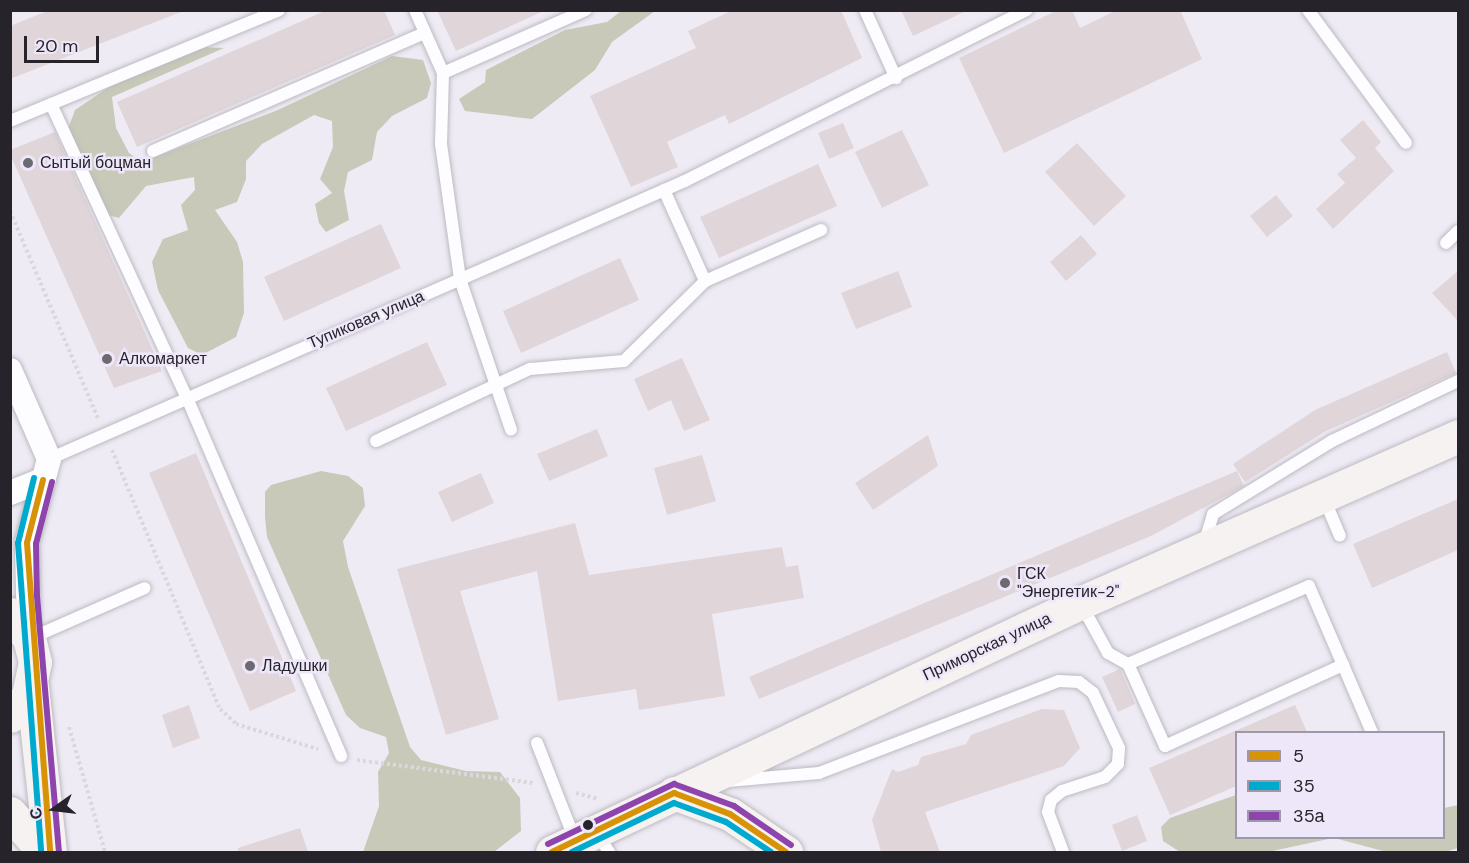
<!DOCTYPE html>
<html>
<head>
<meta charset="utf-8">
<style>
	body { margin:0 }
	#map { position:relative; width:1469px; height:863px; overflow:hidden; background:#efebf5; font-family:"DM Sans",sans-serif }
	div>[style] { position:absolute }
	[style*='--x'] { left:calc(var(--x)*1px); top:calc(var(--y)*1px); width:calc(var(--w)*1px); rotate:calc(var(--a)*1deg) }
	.forest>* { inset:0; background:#c8c9b8 }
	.building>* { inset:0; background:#e0d5d9 }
	.path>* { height:4px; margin-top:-2px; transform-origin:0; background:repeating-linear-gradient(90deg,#d9d8db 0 3px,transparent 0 6px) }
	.roads { filter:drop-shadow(0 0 2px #bcbac1) drop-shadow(0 0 2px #bcbac1) }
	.service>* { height:12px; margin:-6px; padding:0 6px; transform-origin:6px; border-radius:6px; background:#fdfcfe }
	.minor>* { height:24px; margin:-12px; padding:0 12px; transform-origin:12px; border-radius:12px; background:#fdfcfe }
	.secondary>* { height:33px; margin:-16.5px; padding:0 16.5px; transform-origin:16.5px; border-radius:16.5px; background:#f5f2f1 }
	.bus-1>* { height:6px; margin:-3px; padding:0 3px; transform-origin:3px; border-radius:3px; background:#d89206 }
	.bus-2>* { height:6px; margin:-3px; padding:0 3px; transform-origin:3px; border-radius:3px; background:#00a9ce }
	.bus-3>* { height:6px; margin:-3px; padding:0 3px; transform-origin:3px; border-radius:3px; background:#8e44ad }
	.dots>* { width:16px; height:16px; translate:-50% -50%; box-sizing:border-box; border:3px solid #eee7f9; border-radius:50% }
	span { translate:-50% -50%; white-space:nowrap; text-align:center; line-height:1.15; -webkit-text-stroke:5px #eee7f9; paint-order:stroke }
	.poi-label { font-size:16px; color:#26232a }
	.left { translate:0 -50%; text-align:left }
	.street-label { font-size:16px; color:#26232a }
	.frame { position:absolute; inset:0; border:12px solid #26232a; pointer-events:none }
	.legend { position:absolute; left:1235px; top:731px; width:210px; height:108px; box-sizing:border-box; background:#eee7f9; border:2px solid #9e99a6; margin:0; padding:8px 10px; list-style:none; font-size:18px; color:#26232a }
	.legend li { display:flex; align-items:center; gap:12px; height:30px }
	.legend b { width:30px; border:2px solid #9e99a6 }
	.north { position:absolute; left:24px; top:779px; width:60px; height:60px; -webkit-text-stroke:4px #eee7f9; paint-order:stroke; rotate:256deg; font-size:16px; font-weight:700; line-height:24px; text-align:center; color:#26232a }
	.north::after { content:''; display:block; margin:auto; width:21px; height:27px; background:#26232a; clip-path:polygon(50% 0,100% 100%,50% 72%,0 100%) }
	.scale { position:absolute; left:24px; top:36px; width:75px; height:27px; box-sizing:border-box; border:3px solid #26232a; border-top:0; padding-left:8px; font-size:18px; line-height:21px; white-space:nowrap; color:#26232a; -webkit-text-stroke:4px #eee7f9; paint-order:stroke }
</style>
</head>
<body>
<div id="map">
	<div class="forest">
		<div style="clip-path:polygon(621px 11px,655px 11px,612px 42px,595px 70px,532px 119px,465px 111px,459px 99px,485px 82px,486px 70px,565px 30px,607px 22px)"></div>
		<div style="clip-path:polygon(202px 47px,224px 48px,112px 97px,116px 128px,129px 153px,142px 162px,278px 110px,392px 56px,423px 60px,431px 83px,427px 98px,392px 116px,377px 132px,372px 160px,348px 172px,344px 191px,349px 220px,326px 232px,319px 223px,315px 204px,332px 193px,320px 179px,333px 147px,332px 121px,314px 115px,262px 144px,246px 161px,246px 179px,237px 202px,215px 210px,237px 242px,243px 262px,244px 313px,236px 337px,202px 355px,188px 348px,158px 290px,152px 262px,163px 239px,188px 230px,181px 205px,195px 190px,194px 177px,146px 186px,119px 218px,105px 214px,68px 129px,75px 110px,109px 87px)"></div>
		<div style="clip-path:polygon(321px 471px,348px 476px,363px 488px,365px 506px,343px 541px,348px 567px,410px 747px,421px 760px,466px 771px,500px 772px,520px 798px,521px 831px,494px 852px,363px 852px,379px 806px,378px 772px,389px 753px,386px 737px,360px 728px,346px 715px,267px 537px,265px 517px,265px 492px,271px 485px)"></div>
		<div style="clip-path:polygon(1236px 795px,1236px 838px,1333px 838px,1268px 852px,1180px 852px,1163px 841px,1161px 827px,1170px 818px)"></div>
		<div style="clip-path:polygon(1458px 805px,1458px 848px,1445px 852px,1387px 852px,1334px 838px,1444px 838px,1444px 808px)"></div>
	</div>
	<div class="building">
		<div style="clip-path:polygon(50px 10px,181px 10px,181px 12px,10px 79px,10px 26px)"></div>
		<div style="clip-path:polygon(327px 10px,384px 10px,395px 35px,137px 147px,117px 102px)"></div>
		<div style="clip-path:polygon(437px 10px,546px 10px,456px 51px)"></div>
		<div style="clip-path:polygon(733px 10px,841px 10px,862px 58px,729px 124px,725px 115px,667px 142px,678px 167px,631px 187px,590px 96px,696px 48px,688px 31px)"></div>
		<div style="clip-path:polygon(901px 10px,968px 10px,913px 36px)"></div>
		<div style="clip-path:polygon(1058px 10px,1072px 10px,1080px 28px,1117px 10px,1180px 10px,1202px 59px,1004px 153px,959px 58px)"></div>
		<div style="clip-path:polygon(1363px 120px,1381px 142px,1375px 148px,1394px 171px,1333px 229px,1316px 209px,1345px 183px,1337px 174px,1356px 158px,1340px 140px)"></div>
		<div style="clip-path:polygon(843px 123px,854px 148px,829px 159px,818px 133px)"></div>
		<div style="clip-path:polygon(902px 130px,929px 185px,882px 208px,855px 152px)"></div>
		<div style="clip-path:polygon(55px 132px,162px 371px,114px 388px,10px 154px,10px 150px)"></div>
		<div style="clip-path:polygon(1077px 143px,1126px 196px,1094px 226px,1045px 172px)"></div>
		<div style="clip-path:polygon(818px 164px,837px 206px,719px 258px,700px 217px)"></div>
		<div style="clip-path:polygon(1276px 195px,1293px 216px,1267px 237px,1250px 216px)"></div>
		<div style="clip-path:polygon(381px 224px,401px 268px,284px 321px,264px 277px)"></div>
		<div style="clip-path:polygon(1081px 235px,1097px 254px,1066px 281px,1050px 262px)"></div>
		<div style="clip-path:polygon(620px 258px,639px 300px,521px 353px,503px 311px)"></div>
		<div style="clip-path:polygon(898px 271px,912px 307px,856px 329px,841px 293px)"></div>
		<div style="clip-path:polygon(1458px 271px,1458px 321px,1432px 293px)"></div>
		<div style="clip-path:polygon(427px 342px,447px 385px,346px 431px,326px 388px)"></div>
		<div style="clip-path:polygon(1447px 352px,1456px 373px,1324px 432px,1245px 482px,1233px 464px,1315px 410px)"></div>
		<div style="clip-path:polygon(682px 358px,710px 420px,684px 431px,671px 400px,648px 411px,634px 379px)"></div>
		<div style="clip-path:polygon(597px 429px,608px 456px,549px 481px,537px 454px)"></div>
		<div style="clip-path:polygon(928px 435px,938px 466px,873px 510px,855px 483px)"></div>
		<div style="clip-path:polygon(196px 453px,296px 691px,250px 711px,149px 473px)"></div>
		<div style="clip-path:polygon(702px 455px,716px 501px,667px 515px,654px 468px)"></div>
		<div style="clip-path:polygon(1237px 471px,1244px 486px,1151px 536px,759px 699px,749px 677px)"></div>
		<div style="clip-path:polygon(481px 473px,494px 503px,452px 522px,438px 492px)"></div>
		<div style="clip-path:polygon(1458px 499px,1458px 550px,1372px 588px,1353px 544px)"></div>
		<div style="clip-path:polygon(575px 523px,589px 575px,782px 547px,786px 567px,798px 565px,804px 598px,712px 614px,725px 696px,639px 710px,636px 689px,558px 701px,537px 571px,460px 591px,499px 719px,446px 735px,397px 569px)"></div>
		<div style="clip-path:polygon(1120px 669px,1135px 704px,1118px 712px,1102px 677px)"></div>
		<div style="clip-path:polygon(189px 705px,200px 738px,173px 748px,162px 715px)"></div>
		<div style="clip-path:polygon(1295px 705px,1307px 732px,1236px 732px,1236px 786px,1170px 815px,1149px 768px)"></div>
		<div style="clip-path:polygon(1042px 709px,1064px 710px,1080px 748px,1064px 766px,925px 812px,940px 852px,881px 852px,872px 820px,892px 769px,898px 772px,918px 765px,921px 757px,966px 744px,971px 735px)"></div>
		<div style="clip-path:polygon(1137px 815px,1147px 841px,1122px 851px,1112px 825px)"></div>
		<div style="clip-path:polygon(300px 828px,308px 852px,238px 852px,238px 848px)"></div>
	</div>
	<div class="path">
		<div style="--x:10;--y:211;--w:225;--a:67"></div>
		<div style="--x:112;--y:450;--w:281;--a:67.4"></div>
		<div style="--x:220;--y:709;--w:22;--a:43"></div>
		<div style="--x:236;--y:724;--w:86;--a:17"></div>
		<div style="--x:69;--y:727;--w:130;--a:73.9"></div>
		<div style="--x:357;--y:760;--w:178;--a:7.4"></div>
		<div style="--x:576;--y:793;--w:23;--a:15"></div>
	</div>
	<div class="roads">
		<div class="service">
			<div style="--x:415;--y:10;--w:69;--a:66"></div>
			<div style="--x:443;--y:73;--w:71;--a:91.6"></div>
			<div style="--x:441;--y:144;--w:136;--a:82"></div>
			<div style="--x:460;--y:279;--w:159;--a:71.3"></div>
			<div style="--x:865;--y:10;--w:75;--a:65.5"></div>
			<div style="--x:1308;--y:10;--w:165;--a:53.6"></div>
			<div style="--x:443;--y:73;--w:156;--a:-23.8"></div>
			<div style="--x:51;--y:104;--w:324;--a:65.2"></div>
			<div style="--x:187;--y:398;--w:390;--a:66.7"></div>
			<div style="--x:10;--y:121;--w:291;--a:-22.4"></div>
			<div style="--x:153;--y:151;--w:296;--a:-23.5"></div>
			<div style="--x:664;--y:190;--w:100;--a:65.7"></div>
			<div style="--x:1446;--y:243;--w:17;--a:-45"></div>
			<div style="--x:376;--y:441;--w:170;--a:-25.1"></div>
			<div style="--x:530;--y:369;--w:94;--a:-4.9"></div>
			<div style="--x:624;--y:361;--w:114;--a:-44.6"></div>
			<div style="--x:705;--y:281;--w:127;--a:-23.7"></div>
			<div style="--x:49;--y:459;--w:694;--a:-23.61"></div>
			<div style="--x:685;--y:181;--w:382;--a:-26.6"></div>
			<div style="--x:1323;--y:496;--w:43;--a:67"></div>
			<div style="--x:1204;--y:544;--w:31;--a:-73"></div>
			<div style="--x:1213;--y:514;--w:140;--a:-31.5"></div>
			<div style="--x:1332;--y:441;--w:140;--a:-25.5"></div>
			<div style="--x:1081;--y:604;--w:56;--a:61.1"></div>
			<div style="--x:1108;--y:653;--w:23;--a:29"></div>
			<div style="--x:1128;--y:664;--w:90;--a:65.7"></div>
			<div style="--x:1165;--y:746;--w:196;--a:-24.5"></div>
			<div style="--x:31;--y:638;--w:124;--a:-23.7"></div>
			<div style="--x:1128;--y:664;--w:197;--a:-23.3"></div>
			<div style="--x:1309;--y:586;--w:159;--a:66.7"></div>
			<div style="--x:537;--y:743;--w:104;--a:68.6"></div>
			<div style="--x:728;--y:781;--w:91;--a:-5"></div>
			<div style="--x:819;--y:773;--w:257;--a:-21"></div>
			<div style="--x:1059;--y:681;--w:20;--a:3"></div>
			<div style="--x:1079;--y:682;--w:18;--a:38"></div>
			<div style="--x:1093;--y:693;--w:61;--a:64.7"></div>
			<div style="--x:1119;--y:748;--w:16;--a:94"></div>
			<div style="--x:1118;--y:764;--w:18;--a:135"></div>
			<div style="--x:1105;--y:777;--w:45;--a:162"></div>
			<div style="--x:1062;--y:791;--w:14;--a:141"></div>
			<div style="--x:1051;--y:800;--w:12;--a:104"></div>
			<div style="--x:1048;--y:812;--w:43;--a:69.4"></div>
			<div style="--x:597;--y:834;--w:22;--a:56"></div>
		</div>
		<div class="minor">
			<div style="--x:10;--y:370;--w:97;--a:66.3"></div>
			<div style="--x:49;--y:459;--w:87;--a:104.7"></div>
			<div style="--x:27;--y:543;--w:95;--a:88.8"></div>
			<div style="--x:10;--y:493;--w:35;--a:-22"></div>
		</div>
		<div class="secondary">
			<div style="--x:10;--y:614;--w:31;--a:52"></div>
			<div style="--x:29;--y:638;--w:25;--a:76"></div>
			<div style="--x:35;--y:662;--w:35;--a:102"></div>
			<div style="--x:28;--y:696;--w:27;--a:132"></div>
			<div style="--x:32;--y:686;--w:167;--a:83.8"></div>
			<div style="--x:674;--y:793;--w:60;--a:20.6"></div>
			<div style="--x:730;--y:814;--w:68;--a:34.2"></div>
			<div style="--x:10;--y:813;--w:52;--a:48.9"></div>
			<div style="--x:552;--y:852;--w:584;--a:-25.25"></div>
			<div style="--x:1080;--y:603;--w:413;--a:-23.8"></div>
		</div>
	</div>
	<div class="bus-1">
		<div style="--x:43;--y:480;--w:65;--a:104.3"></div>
		<div style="--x:27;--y:543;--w:310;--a:85.7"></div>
		<div style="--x:674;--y:793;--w:60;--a:20.6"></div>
		<div style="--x:730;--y:814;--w:68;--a:34.2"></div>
		<div style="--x:552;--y:852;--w:136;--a:-25.8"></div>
	</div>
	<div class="bus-2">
		<div style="--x:34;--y:478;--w:67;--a:103.8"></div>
		<div style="--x:18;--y:543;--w:310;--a:85.7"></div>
		<div style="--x:572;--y:852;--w:113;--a:-25.7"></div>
		<div style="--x:674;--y:803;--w:55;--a:20.1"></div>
		<div style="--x:726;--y:822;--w:54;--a:33.7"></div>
	</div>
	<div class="bus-3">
		<div style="--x:52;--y:482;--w:64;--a:104.5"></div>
		<div style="--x:36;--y:544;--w:52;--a:88.9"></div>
		<div style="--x:37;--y:596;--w:256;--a:85.1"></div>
		<div style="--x:548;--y:844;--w:140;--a:-25.5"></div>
		<div style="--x:674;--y:784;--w:64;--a:20.1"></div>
		<div style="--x:734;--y:806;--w:69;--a:34.4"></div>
	</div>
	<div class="dots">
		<div style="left:28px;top:163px;background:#6c6971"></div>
		<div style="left:107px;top:359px;background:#6c6971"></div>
		<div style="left:1005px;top:583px;background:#6c6971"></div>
		<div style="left:250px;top:666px;background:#6c6971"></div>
		<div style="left:588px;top:825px;background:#26232a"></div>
	</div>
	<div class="poi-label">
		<span class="left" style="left:40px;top:163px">Сытый боцман</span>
		<span class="left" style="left:119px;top:359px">Алкомаркет</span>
		<span class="left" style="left:1017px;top:583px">ГСК<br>"Энергетик-2"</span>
		<span class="left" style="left:262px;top:666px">Ладушки</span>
	</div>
	<div class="street-label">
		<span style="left:366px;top:320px;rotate:-23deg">Тупиковая улица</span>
		<span style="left:987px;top:647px;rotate:-25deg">Приморская улица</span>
	</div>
	<div class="frame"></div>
	<ul class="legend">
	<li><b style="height:8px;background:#d89206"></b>5</li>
	<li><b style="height:8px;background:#00a9ce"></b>35</li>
	<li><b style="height:8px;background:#8e44ad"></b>35а</li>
	</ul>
	<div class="north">С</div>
	<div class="scale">20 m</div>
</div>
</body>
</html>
